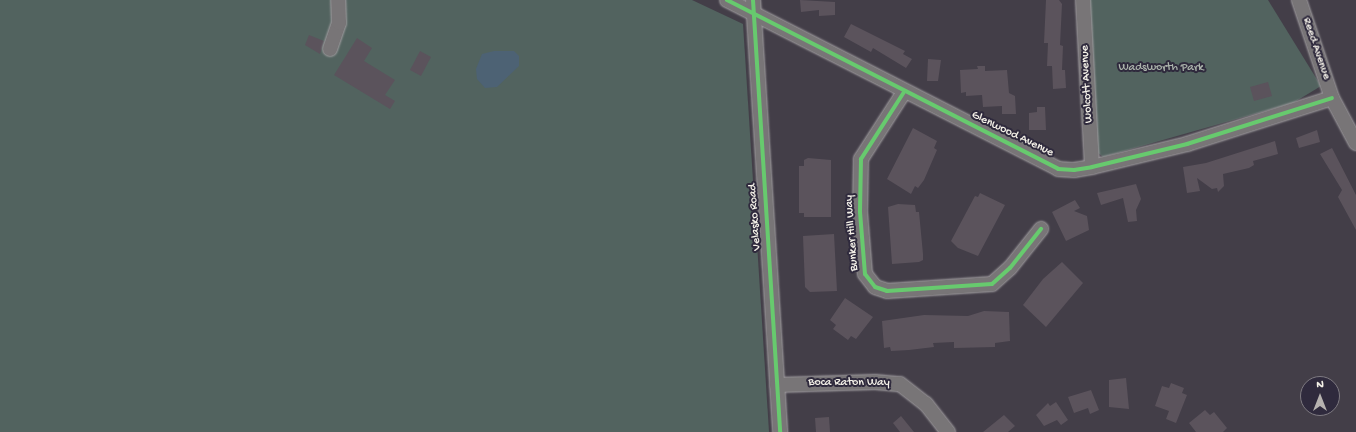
<!DOCTYPE html>
<html>
<head>
<meta charset="utf-8">
<style>
	body { margin:0 }
	#map { position:relative; width:1356px; height:432px; overflow:hidden; background:#433e48; font-family:"Gochi Hand",sans-serif }
	div>[style] { position:absolute }
	[style*='--x'] { left:calc(var(--x)*1px); top:calc(var(--y)*1px); width:calc(var(--w)*1px); rotate:calc(var(--a)*1deg) }
	.green>* { inset:0; background:#52635f }
	.water>* { inset:0; background:#4d6274 }
	.building>* { inset:0; background:#5b535c }
	.roads { filter:drop-shadow(0 0 1px #a29fa2) drop-shadow(0 0 1px #a29fa2) }
	.minor>* { height:14px; margin:-7px; padding:0 7px; transform-origin:7px; border-radius:7px; background:#787577 }
	.cycleway>* { height:4px; margin:-2px; padding:0 2px; transform-origin:2px; border-radius:2px; background:#67ca6e }
	span { translate:-50% -50%; white-space:nowrap; text-align:center; line-height:1.15; -webkit-text-stroke:4px #2f2a3d; paint-order:stroke }
	.street-label { font-size:12px; color:#f4f1e8 }
	.park-label { font-size:12px; color:#acb4ac }
	.north { position:absolute; left:1300px; top:376px; width:40px; height:40px; box-sizing:border-box; background:#2f2a3d; border:1px solid #7e7a81; border-radius:50%; rotate:0deg; font-size:11px; font-weight:700; line-height:16px; text-align:center; color:#f4f1e8 }
	.north::after { content:''; display:block; margin:auto; width:14px; height:18px; background:#b6b2b0; clip-path:polygon(50% 0,100% 100%,50% 72%,0 100%) }
</style>
</head>
<body>
<div id="map">
	<div class="green">
		<div style="clip-path:polygon(0 0,692px 0,743px 24px,769px 432px,0 432px)"></div>
		<div style="clip-path:polygon(1088px 0,1268px 0,1321px 86px,1293px 103px,1103px 157px,1097px 152px)"></div>
	</div>
	<div class="water">
		<div style="clip-path:polygon(494px 51px,514px 51px,519px 56px,519px 66px,497px 87px,485px 88px,477px 79px,476px 69px,482px 54px)"></div>
	</div>
	<div class="building">
		<div style="clip-path:polygon(800px 0,835px 2px,835px 15px,819px 16px,819px 10px,801px 12px)"></div>
		<div style="clip-path:polygon(1046px 0,1059px 0,1062px 4px,1060px 45px,1063px 46px,1062px 70px,1065px 70px,1066px 88px,1053px 89px,1052px 66px,1047px 66px,1048px 43px,1044px 43px)"></div>
		<div style="clip-path:polygon(851px 24px,905px 51px,903px 54px,912px 59px,906px 68px,873px 48px,871px 52px,844px 37px)"></div>
		<div style="clip-path:polygon(309px 35px,324px 41px,320px 54px,305px 45px)"></div>
		<div style="clip-path:polygon(357px 38px,372px 48px,364px 61px,395px 80px,385px 95px,395px 101px,390px 109px,334px 75px)"></div>
		<div style="clip-path:polygon(420px 51px,431px 57px,421px 76px,410px 70px)"></div>
		<div style="clip-path:polygon(928px 59px,941px 60px,938px 81px,927px 81px)"></div>
		<div style="clip-path:polygon(977px 66px,985px 66px,985px 71px,1007px 70px,1009px 93px,1015px 96px,1016px 114px,1002px 114px,1002px 106px,983px 107px,982px 95px,966px 96px,966px 92px,961px 93px,960px 70px,978px 69px)"></div>
		<div style="clip-path:polygon(1268px 82px,1272px 96px,1254px 101px,1250px 87px)"></div>
		<div style="clip-path:polygon(1037px 107px,1045px 107px,1046px 130px,1029px 130px,1029px 113px,1037px 112px)"></div>
		<div style="clip-path:polygon(913px 128px,937px 141px,934px 148px,937px 150px,924px 180px,918px 188px,915px 186px,911px 194px,887px 179px)"></div>
		<div style="clip-path:polygon(1317px 130px,1320px 142px,1299px 148px,1296px 138px)"></div>
		<div style="clip-path:polygon(1275px 141px,1278px 154px,1253px 161px,1254px 165px,1249px 168px,1223px 174px,1224px 186px,1218px 192px,1217px 188px,1212px 189px,1197px 178px,1200px 191px,1187px 193px,1183px 167px,1206px 163px)"></div>
		<div style="clip-path:polygon(1332px 148px,1356px 195px,1356px 230px,1338px 197px,1342px 190px,1320px 154px)"></div>
		<div style="clip-path:polygon(808px 158px,831px 160px,831px 217px,804px 217px,804px 213px,799px 213px,799px 166px,804px 166px,804px 160px)"></div>
		<div style="clip-path:polygon(1136px 184px,1141px 199px,1136px 210px,1137px 221px,1128px 222px,1123px 198px,1101px 205px,1097px 193px)"></div>
		<div style="clip-path:polygon(980px 193px,1005px 205px,978px 256px,958px 248px,951px 241px,975px 196px,978px 197px)"></div>
		<div style="clip-path:polygon(1075px 200px,1080px 208px,1074px 211px,1087px 216px,1089px 230px,1066px 241px,1052px 212px)"></div>
		<div style="clip-path:polygon(898px 204px,915px 205px,916px 212px,919px 212px,923px 254px,923px 260px,919px 262px,892px 264px,888px 207px)"></div>
		<div style="clip-path:polygon(834px 234px,837px 291px,810px 292px,805px 287px,803px 236px)"></div>
		<div style="clip-path:polygon(1062px 262px,1083px 283px,1046px 327px,1023px 305px,1043px 279px)"></div>
		<div style="clip-path:polygon(845px 298px,873px 317px,856px 339px,851px 336px,848px 340px,833px 329px,836px 325px,830px 320px)"></div>
		<div style="clip-path:polygon(984px 311px,1009px 312px,1010px 341px,995px 343px,995px 347px,954px 348px,954px 342px,933px 343px,934px 347px,909px 350px,891px 351px,890px 347px,884px 348px,882px 321px,924px 315px,968px 316px)"></div>
		<div style="clip-path:polygon(1126px 378px,1129px 409px,1109px 407px,1109px 380px)"></div>
		<div style="clip-path:polygon(1171px 383px,1184px 388px,1182px 393px,1187px 395px,1176px 423px,1166px 419px,1169px 411px,1155px 406px,1162px 386px,1169px 388px)"></div>
		<div style="clip-path:polygon(1091px 390px,1099px 410px,1090px 414px,1088px 408px,1074px 413px,1068px 397px)"></div>
		<div style="clip-path:polygon(1056px 402px,1068px 420px,1061px 425px,1057px 420px,1044px 426px,1036px 415px,1048px 403px,1050px 406px)"></div>
		<div style="clip-path:polygon(1205px 410px,1210px 415px,1214px 412px,1227px 428px,1223px 432px,1196px 432px,1189px 423px)"></div>
		<div style="clip-path:polygon(1004px 415px,1015px 426px,1008px 432px,983px 432px)"></div>
		<div style="clip-path:polygon(901px 416px,914px 432px,900px 432px,893px 423px)"></div>
		<div style="clip-path:polygon(829px 417px,830px 432px,816px 432px,815px 418px)"></div>
	</div>
	<div class="roads">
		<div class="minor">
			<div style="--x:727;--y:0;--w:372;--a:27"></div>
			<div style="--x:1058;--y:169;--w:16;--a:4"></div>
			<div style="--x:1074;--y:170;--w:18;--a:-9"></div>
			<div style="--x:1092;--y:167;--w:98;--a:-13.6"></div>
			<div style="--x:1187;--y:144;--w:152;--a:-17.6"></div>
			<div style="--x:753;--y:0;--w:433;--a:86.4"></div>
			<div style="--x:1083;--y:0;--w:167;--a:86.9"></div>
			<div style="--x:1299;--y:0;--w:103;--a:71.4"></div>
			<div style="--x:1332;--y:98;--w:51;--a:61.9"></div>
			<div style="--x:330;--y:49;--w:28;--a:-71"></div>
			<div style="--x:339;--y:23;--w:23;--a:-92"></div>
			<div style="--x:904;--y:92;--w:80;--a:122.7"></div>
			<div style="--x:861;--y:159;--w:53;--a:91.1"></div>
			<div style="--x:860;--y:212;--w:62;--a:85.4"></div>
			<div style="--x:865;--y:274;--w:16;--a:52"></div>
			<div style="--x:875;--y:287;--w:13;--a:18"></div>
			<div style="--x:887;--y:291;--w:105;--a:-3.8"></div>
			<div style="--x:992;--y:284;--w:24;--a:-42"></div>
			<div style="--x:1010;--y:268;--w:50;--a:-51.5"></div>
			<div style="--x:777;--y:385;--w:98;--a:-1.8"></div>
			<div style="--x:875;--y:382;--w:25;--a:5"></div>
			<div style="--x:900;--y:384;--w:33;--a:38"></div>
			<div style="--x:926;--y:404;--w:36;--a:52"></div>
		</div>
	</div>
	<div class="cycleway">
		<div style="--x:727;--y:0;--w:372;--a:27"></div>
		<div style="--x:1058;--y:169;--w:16;--a:4"></div>
		<div style="--x:1074;--y:170;--w:18;--a:-9"></div>
		<div style="--x:1092;--y:167;--w:98;--a:-13.6"></div>
		<div style="--x:1187;--y:144;--w:152;--a:-17.6"></div>
		<div style="--x:753;--y:0;--w:433;--a:86.4"></div>
		<div style="--x:904;--y:92;--w:80;--a:122.7"></div>
		<div style="--x:861;--y:159;--w:53;--a:91.1"></div>
		<div style="--x:860;--y:212;--w:62;--a:85.4"></div>
		<div style="--x:865;--y:274;--w:16;--a:52"></div>
		<div style="--x:875;--y:287;--w:13;--a:18"></div>
		<div style="--x:887;--y:291;--w:105;--a:-3.8"></div>
		<div style="--x:992;--y:284;--w:24;--a:-42"></div>
		<div style="--x:1010;--y:268;--w:50;--a:-51.5"></div>
	</div>
	<div class="street-label">
		<span style="left:1315px;top:49px;rotate:71deg">Reed Avenue</span>
		<span style="left:1088px;top:84px;rotate:-93deg">Wolcott Avenue</span>
		<span style="left:1012px;top:135px;rotate:26deg">Glenwood Avenue</span>
		<span style="left:756px;top:217px;rotate:-94deg">Velasko Road</span>
		<span style="left:853px;top:233px;rotate:-94deg">Bunker Hill Way</span>
		<span style="left:849px;top:384px">Boca Raton Way</span>
	</div>
	<div class="park-label">
		<span style="left:1161px;top:69px">Wadsworth Park</span>
	</div>
	<div class="north">N</div>
</div>
</body>
</html>
